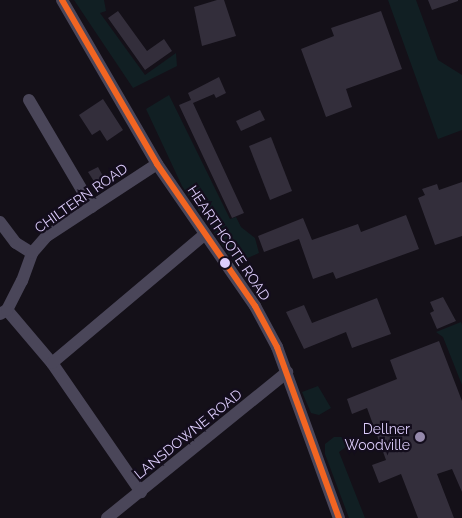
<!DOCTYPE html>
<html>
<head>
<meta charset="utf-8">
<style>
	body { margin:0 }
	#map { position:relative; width:462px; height:518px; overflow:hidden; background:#141018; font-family:Raleway,sans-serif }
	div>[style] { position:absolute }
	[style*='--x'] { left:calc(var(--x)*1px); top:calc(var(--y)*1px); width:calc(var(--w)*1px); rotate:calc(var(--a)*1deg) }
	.green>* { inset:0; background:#111f23 }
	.building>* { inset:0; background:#332e3b }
	.minor>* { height:12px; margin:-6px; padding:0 6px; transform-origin:6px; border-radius:6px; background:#4a4659 }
	.bus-1>* { height:6px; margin:-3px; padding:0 3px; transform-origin:3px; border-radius:3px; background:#f26522 }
	.dots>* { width:14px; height:14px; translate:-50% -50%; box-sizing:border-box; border:2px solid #130d1c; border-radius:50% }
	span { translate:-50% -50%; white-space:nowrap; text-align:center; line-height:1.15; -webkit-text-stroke:4.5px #130d1c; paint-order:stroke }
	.street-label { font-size:14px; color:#dcccfb }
	.poi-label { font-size:14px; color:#dcccfb }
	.right { translate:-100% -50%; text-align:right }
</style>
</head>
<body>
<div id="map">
	<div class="green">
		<div style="clip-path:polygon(74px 0,104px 0,106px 11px,100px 13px,145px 75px,176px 53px,177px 66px,133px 88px)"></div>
		<div style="clip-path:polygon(388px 0,416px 0,438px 60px,462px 75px,462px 130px,438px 139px)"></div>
		<div style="clip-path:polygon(169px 95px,230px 219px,236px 217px,241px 227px,255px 238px,259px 253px,235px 264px,182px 186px,146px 109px)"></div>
		<div style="clip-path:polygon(461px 322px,462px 325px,462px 385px,443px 337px,436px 332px)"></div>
		<div style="clip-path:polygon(318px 386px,331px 408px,319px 415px,311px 413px,302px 392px)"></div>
		<div style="clip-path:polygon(334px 437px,342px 437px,346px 447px,339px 452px,365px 518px,349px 518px,325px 454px,325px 444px)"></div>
	</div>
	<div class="building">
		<div style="clip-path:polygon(217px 0,224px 0,236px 36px,202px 46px,194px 7px)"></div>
		<div style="clip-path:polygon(428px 0,458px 0,458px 1px,432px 10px)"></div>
		<div style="clip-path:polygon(118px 11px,147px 51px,164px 39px,172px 51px,145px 70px,108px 18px)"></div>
		<div style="clip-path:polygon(381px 11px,402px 69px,346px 89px,352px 107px,326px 117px,301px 49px,334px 36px,331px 28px)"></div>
		<div style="clip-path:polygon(219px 77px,226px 93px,216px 98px,214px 94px,193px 103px,244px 213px,232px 218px,179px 105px,191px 100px,188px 93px)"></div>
		<div style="clip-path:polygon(103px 99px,123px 130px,107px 141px,100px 130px,92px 135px,79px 115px)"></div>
		<div style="clip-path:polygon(260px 110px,265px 120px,241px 131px,236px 121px)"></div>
		<div style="clip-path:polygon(271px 137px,292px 191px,270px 200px,249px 146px)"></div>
		<div style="clip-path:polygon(98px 167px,104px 178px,95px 183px,88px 172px)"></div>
		<div style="clip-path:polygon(462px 182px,462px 236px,435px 245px,418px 198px,425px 195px,422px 189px,437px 184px,439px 190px)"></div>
		<div style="clip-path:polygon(406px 215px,419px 249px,336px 279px,333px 272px,313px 279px,299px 239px,264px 252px,258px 236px,303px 218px,312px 240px,358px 224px,361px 232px)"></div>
		<div style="clip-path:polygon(443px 297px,456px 321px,437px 329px,430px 313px,434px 311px,430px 302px)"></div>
		<div style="clip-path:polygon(377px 298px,391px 334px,352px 348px,346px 332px,304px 349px,286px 312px,304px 305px,312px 323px)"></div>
		<div style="clip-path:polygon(439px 341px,462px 401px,462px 492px,452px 469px,437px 474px,454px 518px,418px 518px,401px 474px,379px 483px,372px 465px,386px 460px,367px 408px,352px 414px,347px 399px,397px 379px,390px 360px)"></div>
	</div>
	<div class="minor">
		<div style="--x:62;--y:0;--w:190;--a:59.9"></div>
		<div style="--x:157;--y:164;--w:173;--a:55.4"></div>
		<div style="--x:255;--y:306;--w:47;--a:61.8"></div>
		<div style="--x:277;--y:347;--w:182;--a:70.1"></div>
		<div style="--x:29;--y:100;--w:124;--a:59.5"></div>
		<div style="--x:0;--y:222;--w:26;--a:53"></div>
		<div style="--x:16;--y:243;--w:19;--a:32"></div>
		<div style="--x:7;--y:310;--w:70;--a:49.7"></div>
		<div style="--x:52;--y:363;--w:157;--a:55.4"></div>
		<div style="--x:0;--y:314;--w:8;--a:-30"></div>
		<div style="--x:7;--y:310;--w:33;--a:-63"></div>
		<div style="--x:22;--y:281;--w:30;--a:-70"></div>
		<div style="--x:32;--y:253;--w:23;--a:-49"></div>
		<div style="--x:47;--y:236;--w:131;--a:-33.2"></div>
		<div style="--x:52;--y:363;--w:200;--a:-40.1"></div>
		<div style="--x:107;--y:518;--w:232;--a:-39"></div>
	</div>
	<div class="bus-1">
		<div style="--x:62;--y:0;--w:190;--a:59.9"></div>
		<div style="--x:157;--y:164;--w:173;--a:55.4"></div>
		<div style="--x:255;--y:306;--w:47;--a:61.8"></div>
		<div style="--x:277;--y:347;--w:182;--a:70.1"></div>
	</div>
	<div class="dots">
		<div style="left:225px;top:263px;background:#dcccfb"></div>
		<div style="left:420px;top:437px;background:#968aac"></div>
	</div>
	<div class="street-label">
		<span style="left:81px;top:198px;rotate:-35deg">CHILTERN ROAD</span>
		<span style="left:229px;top:243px;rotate:56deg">HEARTHCOTE ROAD</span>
		<span style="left:188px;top:434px;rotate:-39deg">LANSDOWNE ROAD</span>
	</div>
	<div class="poi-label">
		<span class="right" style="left:410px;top:437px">Dellner<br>Woodville</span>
	</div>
</div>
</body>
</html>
